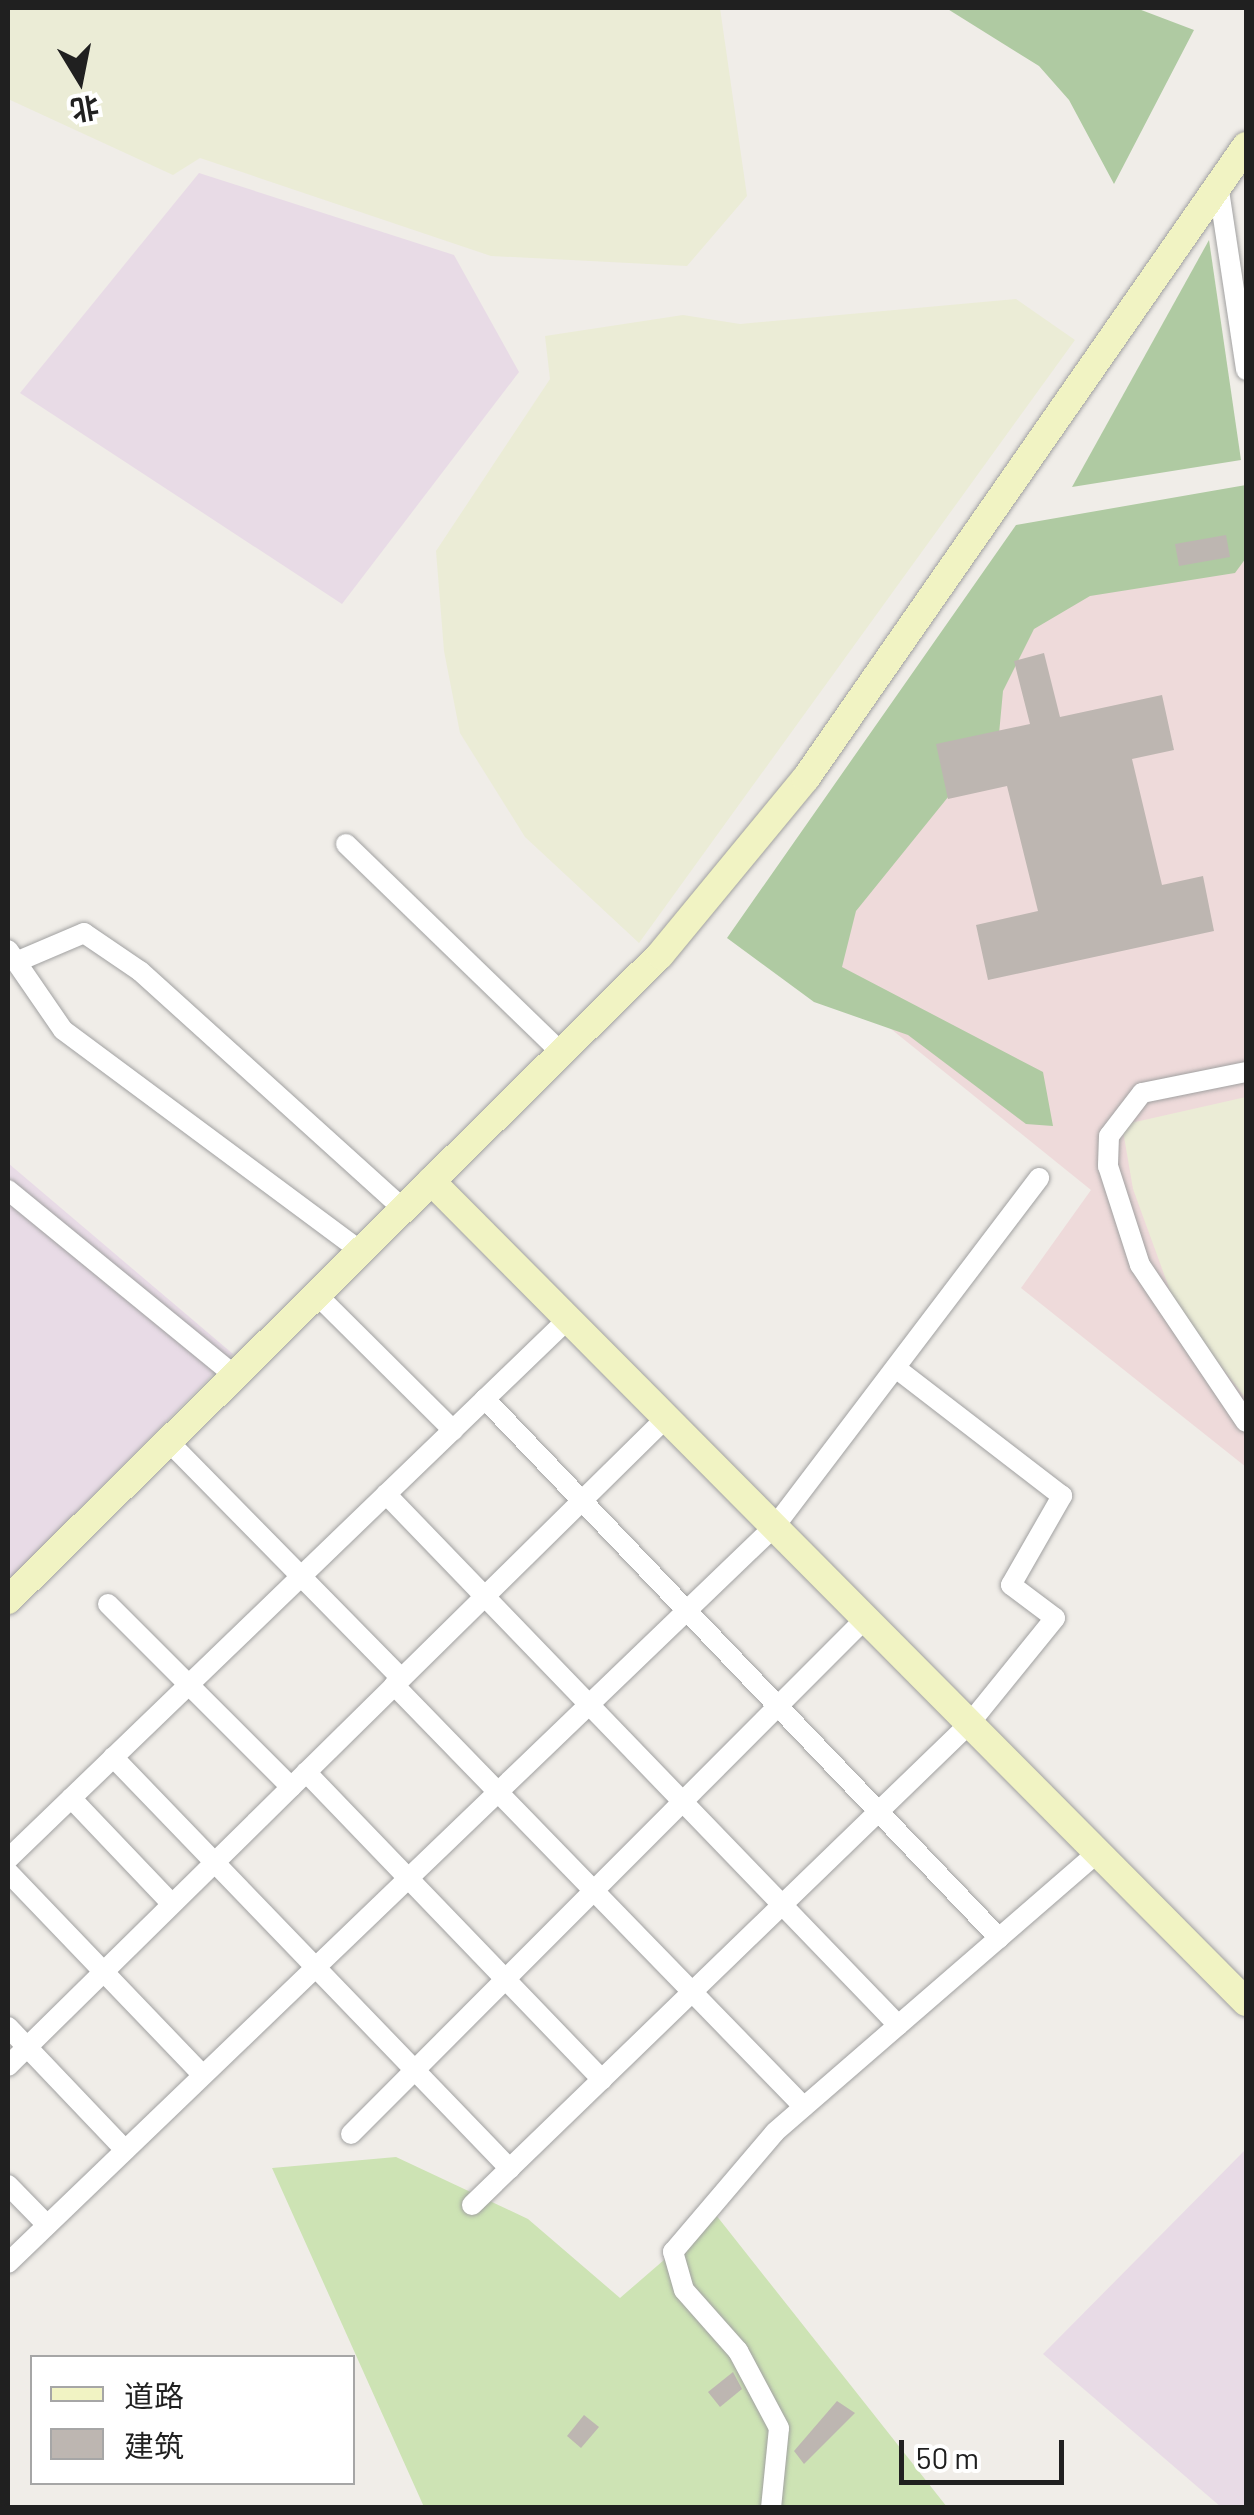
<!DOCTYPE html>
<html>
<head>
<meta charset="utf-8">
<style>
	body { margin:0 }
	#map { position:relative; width:1254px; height:2515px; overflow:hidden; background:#f0ede8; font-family:Barlow,"Noto Sans SC",sans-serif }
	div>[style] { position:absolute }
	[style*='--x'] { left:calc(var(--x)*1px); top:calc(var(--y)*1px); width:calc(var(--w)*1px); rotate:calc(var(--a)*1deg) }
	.commercial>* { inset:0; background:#eedada }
	.industrial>* { inset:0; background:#e8dbe6 }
	.farmland>* { inset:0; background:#ebecd6 }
	.grass>* { inset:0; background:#cde3b4 }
	.forest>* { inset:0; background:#afcaa2 }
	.building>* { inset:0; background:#bdb6b1 }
	.roads { filter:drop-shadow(0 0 2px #a1a1a1) drop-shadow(0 0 2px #a1a1a1) }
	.street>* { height:20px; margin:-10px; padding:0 10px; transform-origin:10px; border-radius:10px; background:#fff }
	.secondary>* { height:28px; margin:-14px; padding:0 14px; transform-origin:14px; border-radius:14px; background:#f1f3c3 }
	span { translate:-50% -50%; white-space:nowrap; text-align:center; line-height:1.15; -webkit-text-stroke:8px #fff; paint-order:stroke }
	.frame { position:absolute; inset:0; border:10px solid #202020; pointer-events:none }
	.legend { position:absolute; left:30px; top:2355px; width:325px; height:130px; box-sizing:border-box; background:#fff; border:2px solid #a6a6a6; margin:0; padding:12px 18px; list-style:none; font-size:30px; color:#202020 }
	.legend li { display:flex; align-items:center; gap:20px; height:50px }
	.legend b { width:50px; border:2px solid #a6a6a6 }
	.north { position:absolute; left:30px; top:30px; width:100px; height:100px; -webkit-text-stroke:8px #fff; paint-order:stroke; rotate:170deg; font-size:28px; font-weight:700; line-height:40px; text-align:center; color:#202020 }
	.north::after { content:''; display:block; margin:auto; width:35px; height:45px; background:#202020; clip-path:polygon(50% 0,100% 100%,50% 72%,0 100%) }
	.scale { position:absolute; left:899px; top:2440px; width:165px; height:45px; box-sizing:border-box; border:5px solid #202020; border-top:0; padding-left:12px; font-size:30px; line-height:35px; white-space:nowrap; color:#202020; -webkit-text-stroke:8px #fff; paint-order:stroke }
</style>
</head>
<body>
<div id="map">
	<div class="commercial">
		<div style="clip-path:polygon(1246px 504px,1246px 1467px,1021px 1288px,1091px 1190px,773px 934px,1035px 548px)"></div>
	</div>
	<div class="industrial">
		<div style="clip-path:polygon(199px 173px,454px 255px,519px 372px,342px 604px,20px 393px)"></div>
		<div style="clip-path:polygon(8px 1163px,233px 1354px,8px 1581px)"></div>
		<div style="clip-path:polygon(1246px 2149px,1246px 2507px,1221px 2507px,1043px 2354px)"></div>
	</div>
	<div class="farmland">
		<div style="clip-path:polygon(8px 8px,720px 8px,747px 196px,687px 266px,491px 256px,200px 158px,173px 175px,8px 99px)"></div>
		<div style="clip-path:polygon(1016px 299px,1075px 340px,639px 943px,525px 837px,460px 733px,444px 651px,436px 551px,550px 379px,545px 336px,683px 315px,740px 324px)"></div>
		<div style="clip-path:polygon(1246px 1097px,1246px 1399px,1176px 1307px,1133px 1189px,1122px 1125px)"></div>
	</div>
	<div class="grass">
		<div style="clip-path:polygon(396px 2157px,528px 2219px,620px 2298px,716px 2215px,947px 2507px,424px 2507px,272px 2168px)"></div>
	</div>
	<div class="forest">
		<div style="clip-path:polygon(946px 8px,1136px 8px,1194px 30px,1114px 184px,1069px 100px,1039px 66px)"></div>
		<div style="clip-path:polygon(1209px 240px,1241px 460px,1072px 487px)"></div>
		<div style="clip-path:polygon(1246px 485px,1246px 558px,1235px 573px,1090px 596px,1034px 629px,1003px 691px,999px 734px,856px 911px,842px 967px,1043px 1072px,1053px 1126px,1026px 1124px,908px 1035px,814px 1002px,727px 938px,1016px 525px)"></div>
	</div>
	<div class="building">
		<div style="clip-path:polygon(1226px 535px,1230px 557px,1179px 566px,1175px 544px)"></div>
		<div style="clip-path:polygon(1044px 653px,1060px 717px,1162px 695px,1174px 750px,1132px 759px,1162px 885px,1203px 876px,1214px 931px,988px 980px,976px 925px,1038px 911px,1007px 786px,948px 799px,936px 744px,1030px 724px,1014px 661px)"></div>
		<div style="clip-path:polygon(733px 2372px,742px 2389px,720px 2407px,708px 2392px)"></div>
		<div style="clip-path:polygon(837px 2401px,855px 2413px,804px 2464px,794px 2451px)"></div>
		<div style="clip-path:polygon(584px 2415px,599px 2427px,581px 2448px,567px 2436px)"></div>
	</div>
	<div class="roads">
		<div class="street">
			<div style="--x:1218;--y:184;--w:188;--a:81.4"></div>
			<div style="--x:346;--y:844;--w:299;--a:44.1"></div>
			<div style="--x:8;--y:950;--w:97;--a:55.5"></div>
			<div style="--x:63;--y:1030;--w:371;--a:36.6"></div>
			<div style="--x:16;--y:962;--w:74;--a:-23.1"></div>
			<div style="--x:84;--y:933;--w:68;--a:34.2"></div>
			<div style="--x:140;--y:971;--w:355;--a:42.1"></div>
			<div style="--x:1246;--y:1072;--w:106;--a:168.6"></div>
			<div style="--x:1142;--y:1093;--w:54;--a:127.5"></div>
			<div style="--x:1109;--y:1136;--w:30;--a:92"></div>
			<div style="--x:1108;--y:1166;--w:104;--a:72.1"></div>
			<div style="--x:1140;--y:1265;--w:189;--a:56"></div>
			<div style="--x:8;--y:1190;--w:293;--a:39.3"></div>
			<div style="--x:317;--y:1295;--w:192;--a:44.8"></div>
			<div style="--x:485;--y:1399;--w:745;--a:46.36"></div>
			<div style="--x:169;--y:1442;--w:331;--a:45.5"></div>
			<div style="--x:386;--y:1494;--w:738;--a:46.04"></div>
			<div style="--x:108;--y:1604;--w:259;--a:45"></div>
			<div style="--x:394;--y:1685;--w:588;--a:45.83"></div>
			<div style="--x:113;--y:1757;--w:572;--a:46.06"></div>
			<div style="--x:306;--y:1772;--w:427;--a:46.1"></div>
			<div style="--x:71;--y:1798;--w:146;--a:46.4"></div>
			<div style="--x:8;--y:1859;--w:779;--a:-43.96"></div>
			<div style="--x:8;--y:1872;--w:281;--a:46.2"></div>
			<div style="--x:8;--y:2027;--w:170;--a:46.4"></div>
			<div style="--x:8;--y:2066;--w:925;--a:-44.56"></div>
			<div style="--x:351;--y:2134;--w:729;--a:-45.06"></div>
			<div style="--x:8;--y:2185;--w:56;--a:45.7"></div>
			<div style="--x:472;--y:2205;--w:693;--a:-44.06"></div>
			<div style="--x:970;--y:1723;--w:135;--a:-51"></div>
			<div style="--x:1055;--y:1618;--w:55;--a:-143.1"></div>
			<div style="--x:1011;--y:1585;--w:103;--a:-60.2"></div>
			<div style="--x:1062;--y:1496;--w:210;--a:-142.4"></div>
			<div style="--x:8;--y:2263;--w:1064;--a:-43.86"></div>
			<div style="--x:775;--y:1526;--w:437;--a:-52.8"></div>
			<div style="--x:771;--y:2508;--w:80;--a:-84.3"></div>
			<div style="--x:779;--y:2428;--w:87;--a:-118"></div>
			<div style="--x:738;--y:2351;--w:81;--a:-131.5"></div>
			<div style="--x:684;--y:2290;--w:40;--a:-106"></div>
			<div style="--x:673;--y:2252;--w:157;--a:-49.6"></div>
			<div style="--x:775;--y:2132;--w:427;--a:-40.9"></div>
		</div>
		<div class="secondary">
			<div style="--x:431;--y:1181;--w:1157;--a:45.21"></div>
			<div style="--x:8;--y:1600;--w:917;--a:-44.69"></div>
			<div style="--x:660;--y:955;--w:229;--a:-50.5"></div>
			<div style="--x:806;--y:778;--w:770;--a:-55.15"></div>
		</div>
	</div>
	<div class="frame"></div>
	<ul class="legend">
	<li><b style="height:12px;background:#f1f3c3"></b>道路</li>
	<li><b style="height:28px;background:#bdb6b1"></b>建筑</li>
	</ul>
	<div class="north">北</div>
	<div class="scale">50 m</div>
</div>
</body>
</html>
